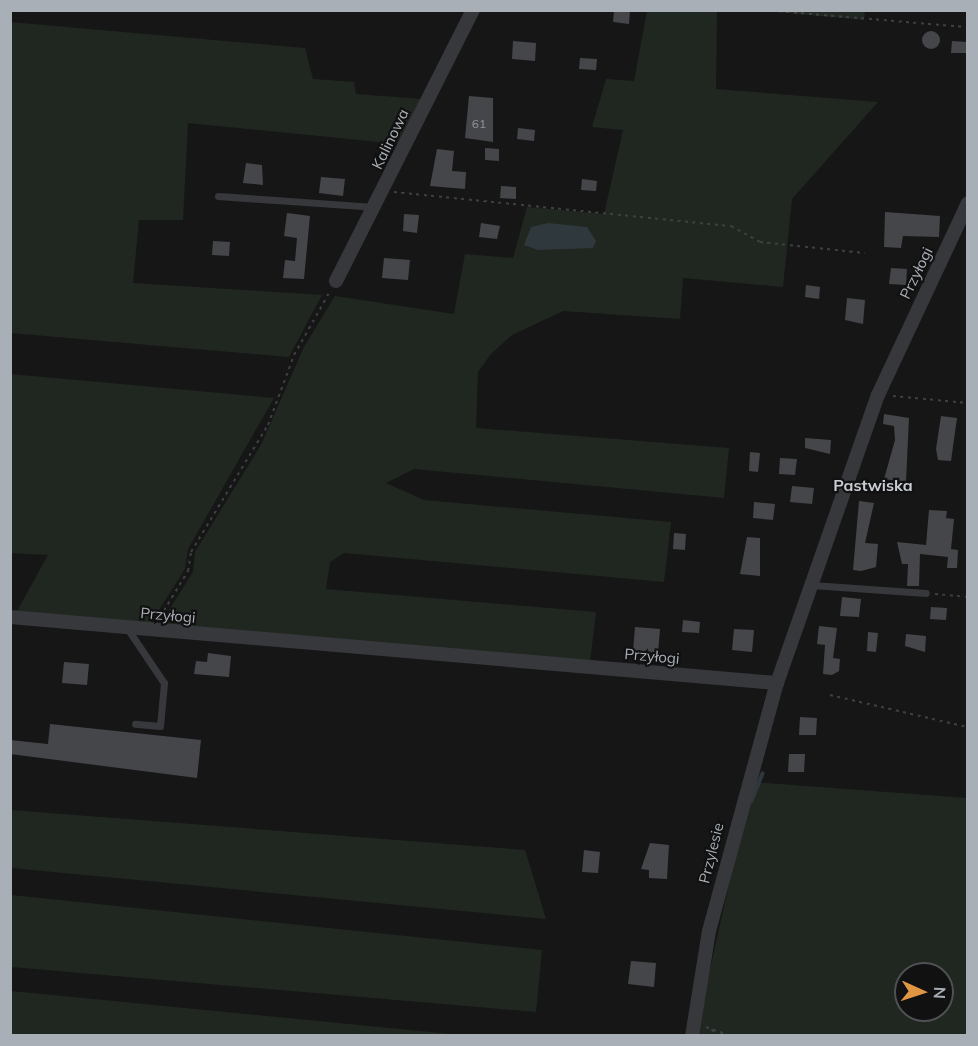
<!DOCTYPE html>
<html>
<head>
<meta charset="utf-8">
<style>
	body { margin:0 }
	#map { position:relative; width:978px; height:1046px; overflow:hidden; background:#161617; font-family:Mulish,sans-serif }
	div>[style] { position:absolute }
	[style*='--x'] { left:calc(var(--x)*1px); top:calc(var(--y)*1px); width:calc(var(--w)*1px); rotate:calc(var(--a)*1deg) }
	.green>* { inset:0; background:#202720 }
	.water>* { inset:0; background:#2f383c }
	.stream>* { height:4px; margin:-2px; padding:0 2px; transform-origin:2px; border-radius:2px; background:#2f383c }
	.building>* { inset:0; background:#45464a }
	.round { border-radius:50% }
	.path>* { height:2px; margin-top:-1px; transform-origin:0; background:repeating-linear-gradient(90deg,#3d3f43 0 3px,transparent 0 7.5px) }
	.service>* { height:7px; margin:-3.5px; padding:0 3.5px; transform-origin:3.5px; border-radius:3.5px; background:#37383c }
	.minor>* { height:14px; margin:-7px; padding:0 7px; transform-origin:7px; border-radius:7px; background:#37383c }
	span { translate:-50% -50%; white-space:nowrap; text-align:center; line-height:1.15; -webkit-text-stroke:4.5px #111112; paint-order:stroke }
	.number-label { font-size:12px; color:#90959b }
	.number-label span { -webkit-text-stroke-width:0 }
	.street-label { font-size:15px; color:#a9afb6 }
	.neighbourhood-label { font-size:16px; color:#c9cdd3; font-weight:700 }
	.frame { position:absolute; inset:0; border:12px solid #a9afb6; pointer-events:none }
	.north { position:absolute; left:894px; top:962px; width:60px; height:60px; box-sizing:border-box; background:#111112; border:2px solid #4e5054; border-radius:50%; rotate:93deg; font-size:16px; font-weight:700; line-height:24px; text-align:center; color:#a9afb6 }
	.north::after { content:''; display:block; margin:auto; width:21px; height:27px; background:#e19644; clip-path:polygon(50% 0,100% 100%,50% 72%,0 100%) }
</style>
</head>
<body>
<div id="map">
	<div class="green">
		<div style="clip-path:polygon(647px 11px,717px 11px,716px 89px,878px 102px,792px 199px,783px 287px,683px 278px,680px 319px,563px 311px,512px 335px,491px 354px,478px 372px,476px 428px,729px 448px,724px 498px,414px 469px,386px 483px,424px 500px,671px 522px,664px 582px,344px 553px,330px 562px,326px 589px,596px 612px,590px 662px,159px 626px,193px 572px,195px 552px,261px 445px,304px 347px,335px 296px,454px 314px,465px 254px,513px 258px,527px 207px,604px 214px,623px 130px,592px 127px,606px 79px,634px 81px)"></div>
		<div style="clip-path:polygon(764px 11px,865px 11px,864px 20px)"></div>
		<div style="clip-path:polygon(10px 22px,305px 48px,313px 79px,354px 82px,356px 94px,422px 99px,399px 144px,188px 123px,183px 220px,139px 220px,133px 283px,322px 295px,289px 357px,11px 333px)"></div>
		<div style="clip-path:polygon(10px 374px,274px 398px,188px 549px,185px 569px,150px 624px,17px 611px,48px 555px,11px 553px)"></div>
		<div style="clip-path:polygon(evenodd,752px 782px,967px 798px,967px 1035px,695px 1036px,752px 782px,906px 974px,942px 974px,942px 1010px,906px 1010px,906px 974px)"></div>
		<div style="clip-path:polygon(11px 810px,525px 850px,546px 919px,11px 868px)"></div>
		<div style="clip-path:polygon(11px 895px,542px 950px,536px 1012px,11px 967px)"></div>
		<div style="clip-path:polygon(11px 991px,53px 995px,461px 1035px,11px 1035px)"></div>
	</div>
	<div class="water">
		<div style="clip-path:polygon(548px 223px,587px 227px,596px 241px,593px 248px,538px 250px,524px 245px,531px 227px)"></div>
	</div>
	<div class="stream">
		<div style="--x:751;--y:802;--w:31;--a:-68"></div>
	</div>
	<div class="building">
		<div style="clip-path:polygon(614px 11px,630px 11px,629px 24px,613px 22px)"></div>
		<div class="round" style="left:922px;top:31px;width:18px;height:18px"></div>
		<div style="clip-path:polygon(513px 41px,536px 43px,535px 61px,512px 59px)"></div>
		<div style="clip-path:polygon(952px 41px,968px 42px,968px 53px,951px 53px)"></div>
		<div style="clip-path:polygon(580px 58px,597px 59px,596px 70px,579px 69px)"></div>
		<div style="clip-path:polygon(469px 96px,493px 98px,493px 142px,465px 138px)"></div>
		<div style="clip-path:polygon(518px 128px,535px 130px,534px 141px,517px 139px)"></div>
		<div style="clip-path:polygon(485px 148px,499px 149px,499px 161px,485px 160px)"></div>
		<div style="clip-path:polygon(437px 149px,454px 151px,452px 171px,466px 172px,465px 189px,430px 186px)"></div>
		<div style="clip-path:polygon(246px 163px,262px 165px,263px 185px,243px 183px)"></div>
		<div style="clip-path:polygon(321px 177px,345px 179px,343px 196px,319px 193px)"></div>
		<div style="clip-path:polygon(582px 179px,597px 181px,596px 191px,581px 190px)"></div>
		<div style="clip-path:polygon(501px 186px,516px 187px,516px 199px,500px 198px)"></div>
		<div style="clip-path:polygon(885px 212px,940px 216px,939px 237px,903px 236px,901px 248px,884px 247px)"></div>
		<div style="clip-path:polygon(287px 213px,310px 216px,304px 279px,283px 278px,285px 260px,295px 261px,297px 238px,284px 236px)"></div>
		<div style="clip-path:polygon(404px 214px,419px 215px,417px 233px,403px 231px)"></div>
		<div style="clip-path:polygon(481px 223px,500px 226px,497px 239px,479px 237px)"></div>
		<div style="clip-path:polygon(213px 241px,230px 242px,229px 256px,212px 255px)"></div>
		<div style="clip-path:polygon(384px 258px,410px 260px,408px 280px,382px 278px)"></div>
		<div style="clip-path:polygon(891px 268px,907px 269px,906px 285px,889px 284px)"></div>
		<div style="clip-path:polygon(806px 285px,820px 287px,819px 299px,805px 297px)"></div>
		<div style="clip-path:polygon(847px 298px,865px 300px,863px 324px,845px 320px)"></div>
		<div style="clip-path:polygon(884px 414px,909px 418px,906px 482px,884px 479px,895px 440px,894px 426px,883px 424px)"></div>
		<div style="clip-path:polygon(941px 416px,957px 418px,951px 461px,938px 460px,936px 449px)"></div>
		<div style="clip-path:polygon(805px 438px,831px 440px,830px 454px,805px 448px)"></div>
		<div style="clip-path:polygon(750px 452px,760px 453px,758px 472px,749px 471px)"></div>
		<div style="clip-path:polygon(780px 458px,797px 459px,795px 475px,779px 474px)"></div>
		<div style="clip-path:polygon(792px 486px,814px 488px,812px 504px,790px 502px)"></div>
		<div style="clip-path:polygon(859px 501px,874px 503px,865px 543px,878px 544px,876px 567px,861px 571px,853px 570px)"></div>
		<div style="clip-path:polygon(754px 502px,775px 504px,773px 520px,753px 518px)"></div>
		<div style="clip-path:polygon(929px 510px,947px 511px,946px 518px,954px 519px,951px 549px,958px 550px,957px 568px,947px 568px,948px 557px,920px 554px,919px 586px,907px 586px,908px 564px,902px 564px,897px 542px,926px 545px)"></div>
		<div style="clip-path:polygon(674px 533px,686px 534px,685px 550px,673px 549px)"></div>
		<div style="clip-path:polygon(747px 537px,760px 538px,760px 576px,740px 574px)"></div>
		<div style="clip-path:polygon(842px 597px,861px 599px,859px 617px,840px 616px)"></div>
		<div style="clip-path:polygon(931px 607px,947px 608px,946px 620px,930px 619px)"></div>
		<div style="clip-path:polygon(683px 620px,700px 622px,699px 633px,682px 632px)"></div>
		<div style="clip-path:polygon(819px 626px,837px 628px,833px 658px,840px 659px,839px 671px,832px 675px,823px 674px,825px 645px,817px 644px)"></div>
		<div style="clip-path:polygon(635px 627px,660px 629px,658px 653px,633px 651px)"></div>
		<div style="clip-path:polygon(734px 629px,754px 630px,752px 652px,732px 650px)"></div>
		<div style="clip-path:polygon(868px 632px,878px 633px,876px 652px,867px 651px)"></div>
		<div style="clip-path:polygon(906px 634px,926px 636px,925px 652px,905px 646px)"></div>
		<div style="clip-path:polygon(208px 653px,231px 656px,229px 677px,194px 674px,196px 661px,207px 662px)"></div>
		<div style="clip-path:polygon(64px 662px,89px 664px,87px 685px,62px 683px)"></div>
		<div style="clip-path:polygon(800px 717px,817px 718px,816px 735px,799px 735px)"></div>
		<div style="clip-path:polygon(50px 724px,201px 740px,197px 778px,10px 754px,10px 740px,48px 744px)"></div>
		<div style="clip-path:polygon(789px 754px,805px 754px,804px 772px,788px 772px)"></div>
		<div style="clip-path:polygon(650px 843px,669px 845px,667px 879px,649px 878px,649px 870px,641px 869px)"></div>
		<div style="clip-path:polygon(584px 850px,600px 852px,598px 873px,582px 872px)"></div>
		<div style="clip-path:polygon(631px 961px,656px 963px,654px 987px,628px 984px)"></div>
	</div>
	<div class="path">
		<div style="--x:764;--y:10;--w:205;--a:4.8"></div>
		<div style="--x:394;--y:192;--w:339;--a:5.8"></div>
		<div style="--x:731;--y:226;--w:33;--a:29"></div>
		<div style="--x:760;--y:242;--w:105;--a:6"></div>
		<div style="--x:893;--y:396;--w:75;--a:5.3"></div>
		<div style="--x:935;--y:594;--w:33;--a:5"></div>
		<div style="--x:160;--y:617;--w:54;--a:-58.7"></div>
		<div style="--x:188;--y:571;--w:19;--a:-81"></div>
		<div style="--x:191;--y:552;--w:149;--a:-58.8"></div>
		<div style="--x:268;--y:425;--w:75;--a:-69.6"></div>
		<div style="--x:294;--y:355;--w:73;--a:-60.6"></div>
		<div style="--x:830;--y:695;--w:142;--a:13.1"></div>
		<div style="--x:706;--y:1027;--w:27;--a:20"></div>
		<div style="--x:712;--y:1029;--w:7;--a:74"></div>
	</div>
	<div class="service">
		<div style="--x:218;--y:196;--w:156;--a:4"></div>
		<div style="--x:812;--y:585;--w:114;--a:4"></div>
		<div style="--x:127;--y:628;--w:66;--a:56.1"></div>
		<div style="--x:164;--y:683;--w:43;--a:95.3"></div>
		<div style="--x:160;--y:726;--w:25;--a:-175"></div>
	</div>
	<div class="minor">
		<div style="--x:336;--y:281;--w:304;--a:-63.2"></div>
		<div style="--x:10;--y:617;--w:770;--a:4.92"></div>
		<div style="--x:777;--y:683;--w:305;--a:-70.7"></div>
		<div style="--x:878;--y:395;--w:212;--a:-64.9"></div>
		<div style="--x:692;--y:1036;--w:106;--a:-80.8"></div>
		<div style="--x:709;--y:931;--w:257;--a:-74.7"></div>
	</div>
	<div class="number-label">
		<span style="left:479px;top:124px">61</span>
	</div>
	<div class="street-label">
		<span style="left:390px;top:139px;rotate:-64deg">Kalinowa</span>
		<span style="left:916px;top:273px;rotate:-64deg">Przyłogi</span>
		<span style="left:168px;top:615px;rotate:5deg">Przyłogi</span>
		<span style="left:652px;top:656px;rotate:5deg">Przyłogi</span>
		<span style="left:711px;top:853px;rotate:-76deg">Przylesie</span>
	</div>
	<div class="neighbourhood-label">
		<span style="left:873px;top:485px">Pastwiska</span>
	</div>
	<div class="frame"></div>
	<div class="north">N</div>
</div>
</body>
</html>
